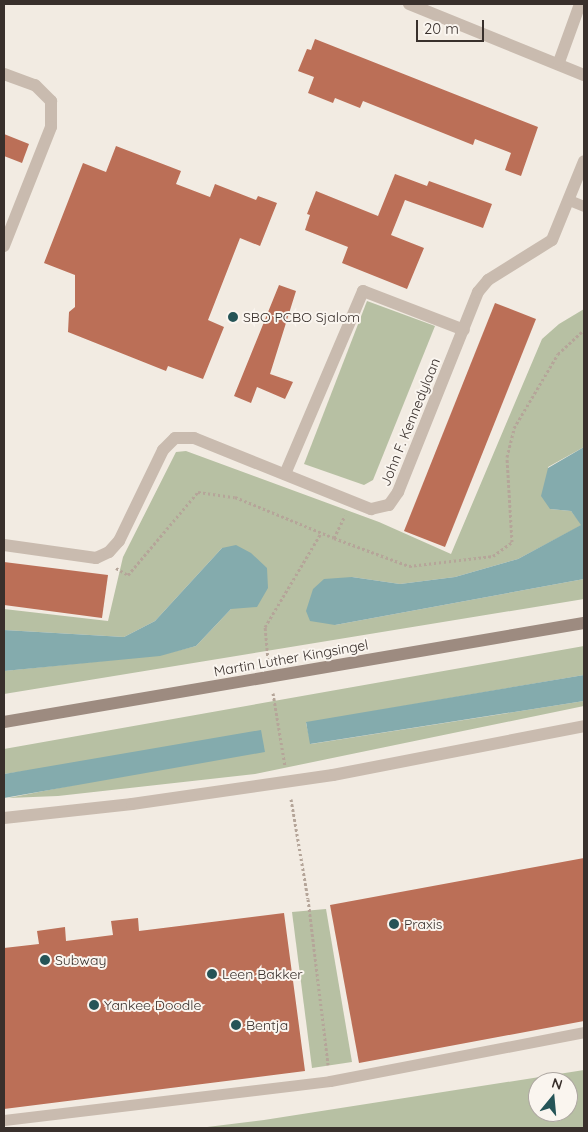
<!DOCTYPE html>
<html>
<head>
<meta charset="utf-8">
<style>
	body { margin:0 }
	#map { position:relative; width:588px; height:1132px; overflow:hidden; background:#f2ebe2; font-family:Quicksand,sans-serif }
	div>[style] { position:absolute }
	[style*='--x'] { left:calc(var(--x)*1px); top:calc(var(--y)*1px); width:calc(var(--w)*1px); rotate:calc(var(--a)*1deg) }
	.green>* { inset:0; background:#b7c0a3 }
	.water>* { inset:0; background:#84abad }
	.building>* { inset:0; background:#bb6f57 }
	.path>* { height:3px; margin-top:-1.5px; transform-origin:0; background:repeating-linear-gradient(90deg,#b5a599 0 2.5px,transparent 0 5px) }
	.lane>* { height:11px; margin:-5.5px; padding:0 5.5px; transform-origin:5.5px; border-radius:5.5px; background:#c9bbaf }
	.street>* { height:12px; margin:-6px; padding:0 6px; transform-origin:6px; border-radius:6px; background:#c9bbaf }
	.secondary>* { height:12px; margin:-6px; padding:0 6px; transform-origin:6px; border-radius:6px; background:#9d8b80 }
	.dots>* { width:14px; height:14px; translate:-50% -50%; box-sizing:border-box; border:2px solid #faf5ef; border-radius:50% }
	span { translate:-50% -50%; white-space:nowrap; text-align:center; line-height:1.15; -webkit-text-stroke:4px #faf5ef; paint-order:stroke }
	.poi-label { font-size:14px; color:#39302c }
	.left { translate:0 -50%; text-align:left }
	.street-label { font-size:14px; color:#39302c }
	.frame { position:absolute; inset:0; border:5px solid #39302c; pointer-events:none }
	.north { position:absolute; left:528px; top:1072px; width:50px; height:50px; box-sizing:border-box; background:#faf5ef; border:1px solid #ada6a1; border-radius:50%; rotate:17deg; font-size:14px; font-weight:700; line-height:20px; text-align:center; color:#39302c }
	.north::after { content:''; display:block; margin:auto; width:18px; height:22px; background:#255457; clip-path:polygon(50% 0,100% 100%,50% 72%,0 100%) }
	.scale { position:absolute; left:416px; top:20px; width:68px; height:22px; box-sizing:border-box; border:2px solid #39302c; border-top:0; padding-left:6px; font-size:15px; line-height:18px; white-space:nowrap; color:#39302c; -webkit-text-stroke:4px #faf5ef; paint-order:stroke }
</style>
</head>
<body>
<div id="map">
	<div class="green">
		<div style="clip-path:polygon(367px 301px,435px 326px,373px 480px,364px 485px,304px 464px)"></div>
		<div style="clip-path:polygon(584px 309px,584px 447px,548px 467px,550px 509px,571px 511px,582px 525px,518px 559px,455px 577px,400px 584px,352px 577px,335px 625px,584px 579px,584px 599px,4px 694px,4px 671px,160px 655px,196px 646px,231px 609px,222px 548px,155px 621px,124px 637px,4px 630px,4px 609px,108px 621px,123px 557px,176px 452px,186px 451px,379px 522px,451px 554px,542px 339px,559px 324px)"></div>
		<div style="clip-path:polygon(584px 646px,584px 675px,306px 723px,311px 744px,584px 701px,584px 706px,255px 774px,58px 796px,8px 798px,74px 785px,47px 768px,4px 774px,4px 749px)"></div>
		<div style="clip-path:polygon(326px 909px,352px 1062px,312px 1068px,292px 912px)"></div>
		<div style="clip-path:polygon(evenodd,584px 1070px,584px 1128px,199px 1128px,264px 1120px,584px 1070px,538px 1082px,568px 1082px,568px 1112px,538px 1112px,538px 1082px)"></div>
	</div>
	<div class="water">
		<div style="clip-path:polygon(584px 447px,584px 579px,335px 625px,310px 621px,306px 611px,313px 589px,324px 579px,352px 577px,400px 584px,455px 577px,518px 559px,581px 525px,571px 511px,550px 509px,541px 496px,548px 468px)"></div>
		<div style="clip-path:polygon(236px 545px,251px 553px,267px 568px,268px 588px,257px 607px,231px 609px,196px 646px,160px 656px,4px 671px,4px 630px,124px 637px,155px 621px,222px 548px)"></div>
		<div style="clip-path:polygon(584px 675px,584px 701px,310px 744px,306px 722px)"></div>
		<div style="clip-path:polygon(261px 730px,265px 752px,4px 798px,4px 774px)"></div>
	</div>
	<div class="building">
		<div style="clip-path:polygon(315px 39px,538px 127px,521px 176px,505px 170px,511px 153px,475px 139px,473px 145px,363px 101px,360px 108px,335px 98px,333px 103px,308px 93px,314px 77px,298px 71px,307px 49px,311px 50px)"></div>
		<div style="clip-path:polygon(4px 134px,29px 144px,22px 163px,4px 156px)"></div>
		<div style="clip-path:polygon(116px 146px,181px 171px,176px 184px,210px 197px,215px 184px,256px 200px,258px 196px,277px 203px,260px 246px,240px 238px,208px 320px,224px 327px,203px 379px,168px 366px,166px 371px,68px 332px,69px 312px,75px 307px,75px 275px,44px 263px,83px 163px,106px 172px)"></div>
		<div style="clip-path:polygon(395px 174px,427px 186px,429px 181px,492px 204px,483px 228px,405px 200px,391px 235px,424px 248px,407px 289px,342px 263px,348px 247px,305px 230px,310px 215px,307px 214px,316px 191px,378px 216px)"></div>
		<div style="clip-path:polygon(279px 285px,296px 291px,270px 374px,293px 382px,285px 399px,257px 387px,251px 403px,234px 396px)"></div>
		<div style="clip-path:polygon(495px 303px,536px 319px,445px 547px,404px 531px)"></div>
		<div style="clip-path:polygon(4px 562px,108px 575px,102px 618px,4px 605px)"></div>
		<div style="clip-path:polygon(584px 858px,584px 1021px,359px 1063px,330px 905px)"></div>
		<div style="clip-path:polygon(284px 913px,305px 1071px,4px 1109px,4px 948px,39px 944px,37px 931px,65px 927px,66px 941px,113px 935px,111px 921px,138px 918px,139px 931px)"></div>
	</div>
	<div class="path">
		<div style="--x:334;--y:538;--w:80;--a:20.5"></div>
		<div style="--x:409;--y:566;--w:85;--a:-6.8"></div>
		<div style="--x:493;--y:556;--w:24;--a:-36"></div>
		<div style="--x:512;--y:542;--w:85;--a:-93.4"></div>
		<div style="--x:507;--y:457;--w:30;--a:-76"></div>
		<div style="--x:514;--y:428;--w:86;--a:-59.3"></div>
		<div style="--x:558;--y:354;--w:35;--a:-43"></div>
		<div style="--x:116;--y:568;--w:14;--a:30"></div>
		<div style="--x:128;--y:575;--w:109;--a:-49.9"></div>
		<div style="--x:198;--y:492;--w:37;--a:8"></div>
		<div style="--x:235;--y:497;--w:107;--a:22.5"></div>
		<div style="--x:334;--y:538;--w:25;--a:-64"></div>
		<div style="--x:268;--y:660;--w:33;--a:-95"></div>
		<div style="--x:265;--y:627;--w:109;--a:-59.2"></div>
		<div style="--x:273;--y:693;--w:74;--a:80.7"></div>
		<div style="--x:291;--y:799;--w:101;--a:80.4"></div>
		<div style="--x:308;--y:899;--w:167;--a:83.1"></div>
	</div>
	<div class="lane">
		<div style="--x:569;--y:200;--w:16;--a:22"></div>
		<div style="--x:4;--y:1120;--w:328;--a:-6.8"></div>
		<div style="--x:330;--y:1081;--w:259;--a:-10.9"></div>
	</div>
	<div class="street">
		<div style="--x:409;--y:4;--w:189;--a:22.1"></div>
		<div style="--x:559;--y:62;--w:62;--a:-70.1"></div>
		<div style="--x:4;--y:74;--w:33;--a:20"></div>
		<div style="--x:35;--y:85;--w:23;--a:45"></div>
		<div style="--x:51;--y:101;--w:26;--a:90"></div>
		<div style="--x:51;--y:127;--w:128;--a:111.6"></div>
		<div style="--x:285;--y:474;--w:199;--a:-66.9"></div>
		<div style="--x:363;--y:291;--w:108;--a:21.1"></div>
		<div style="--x:4;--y:545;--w:93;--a:8"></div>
		<div style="--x:96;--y:558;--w:14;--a:-25"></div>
		<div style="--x:109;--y:552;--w:15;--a:-48"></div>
		<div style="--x:119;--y:541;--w:101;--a:-64.2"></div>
		<div style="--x:163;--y:450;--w:17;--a:-45"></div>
		<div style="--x:175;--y:438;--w:19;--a:0"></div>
		<div style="--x:194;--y:438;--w:191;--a:21.9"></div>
		<div style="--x:371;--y:509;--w:18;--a:-13"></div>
		<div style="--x:389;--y:505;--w:16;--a:-55"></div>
		<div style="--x:398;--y:492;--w:215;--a:-68.2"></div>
		<div style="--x:478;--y:292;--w:16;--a:-50"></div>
		<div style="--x:488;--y:280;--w:75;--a:-32"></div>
		<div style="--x:552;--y:240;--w:85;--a:-67.9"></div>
		<div style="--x:4;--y:818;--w:129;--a:-6.2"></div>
		<div style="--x:132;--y:804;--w:203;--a:-8.2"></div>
		<div style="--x:333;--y:775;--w:256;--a:-11"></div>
	</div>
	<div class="secondary">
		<div style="--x:4;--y:722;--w:588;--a:-9.69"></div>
	</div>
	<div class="dots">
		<div style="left:233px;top:317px;background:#255457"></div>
		<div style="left:394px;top:924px;background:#255457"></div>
		<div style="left:45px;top:960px;background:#255457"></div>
		<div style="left:212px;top:974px;background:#255457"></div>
		<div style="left:94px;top:1005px;background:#255457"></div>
		<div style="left:236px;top:1025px;background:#255457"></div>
	</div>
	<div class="poi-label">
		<span class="left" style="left:243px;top:317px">SBO PCBO Sjalom</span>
		<span class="left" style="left:404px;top:924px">Praxis</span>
		<span class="left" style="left:55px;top:960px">Subway</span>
		<span class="left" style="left:222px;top:974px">Leen Bakker</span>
		<span class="left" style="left:104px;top:1005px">Yankee Doodle</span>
		<span class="left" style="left:246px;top:1025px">Bentja</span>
	</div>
	<div class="street-label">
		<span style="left:410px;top:422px;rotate:-68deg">John F. Kennedylaan</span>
		<span style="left:291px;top:658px;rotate:-10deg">Martin Luther Kingsingel</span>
	</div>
	<div class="frame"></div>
	<div class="north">N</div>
	<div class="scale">20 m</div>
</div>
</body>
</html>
